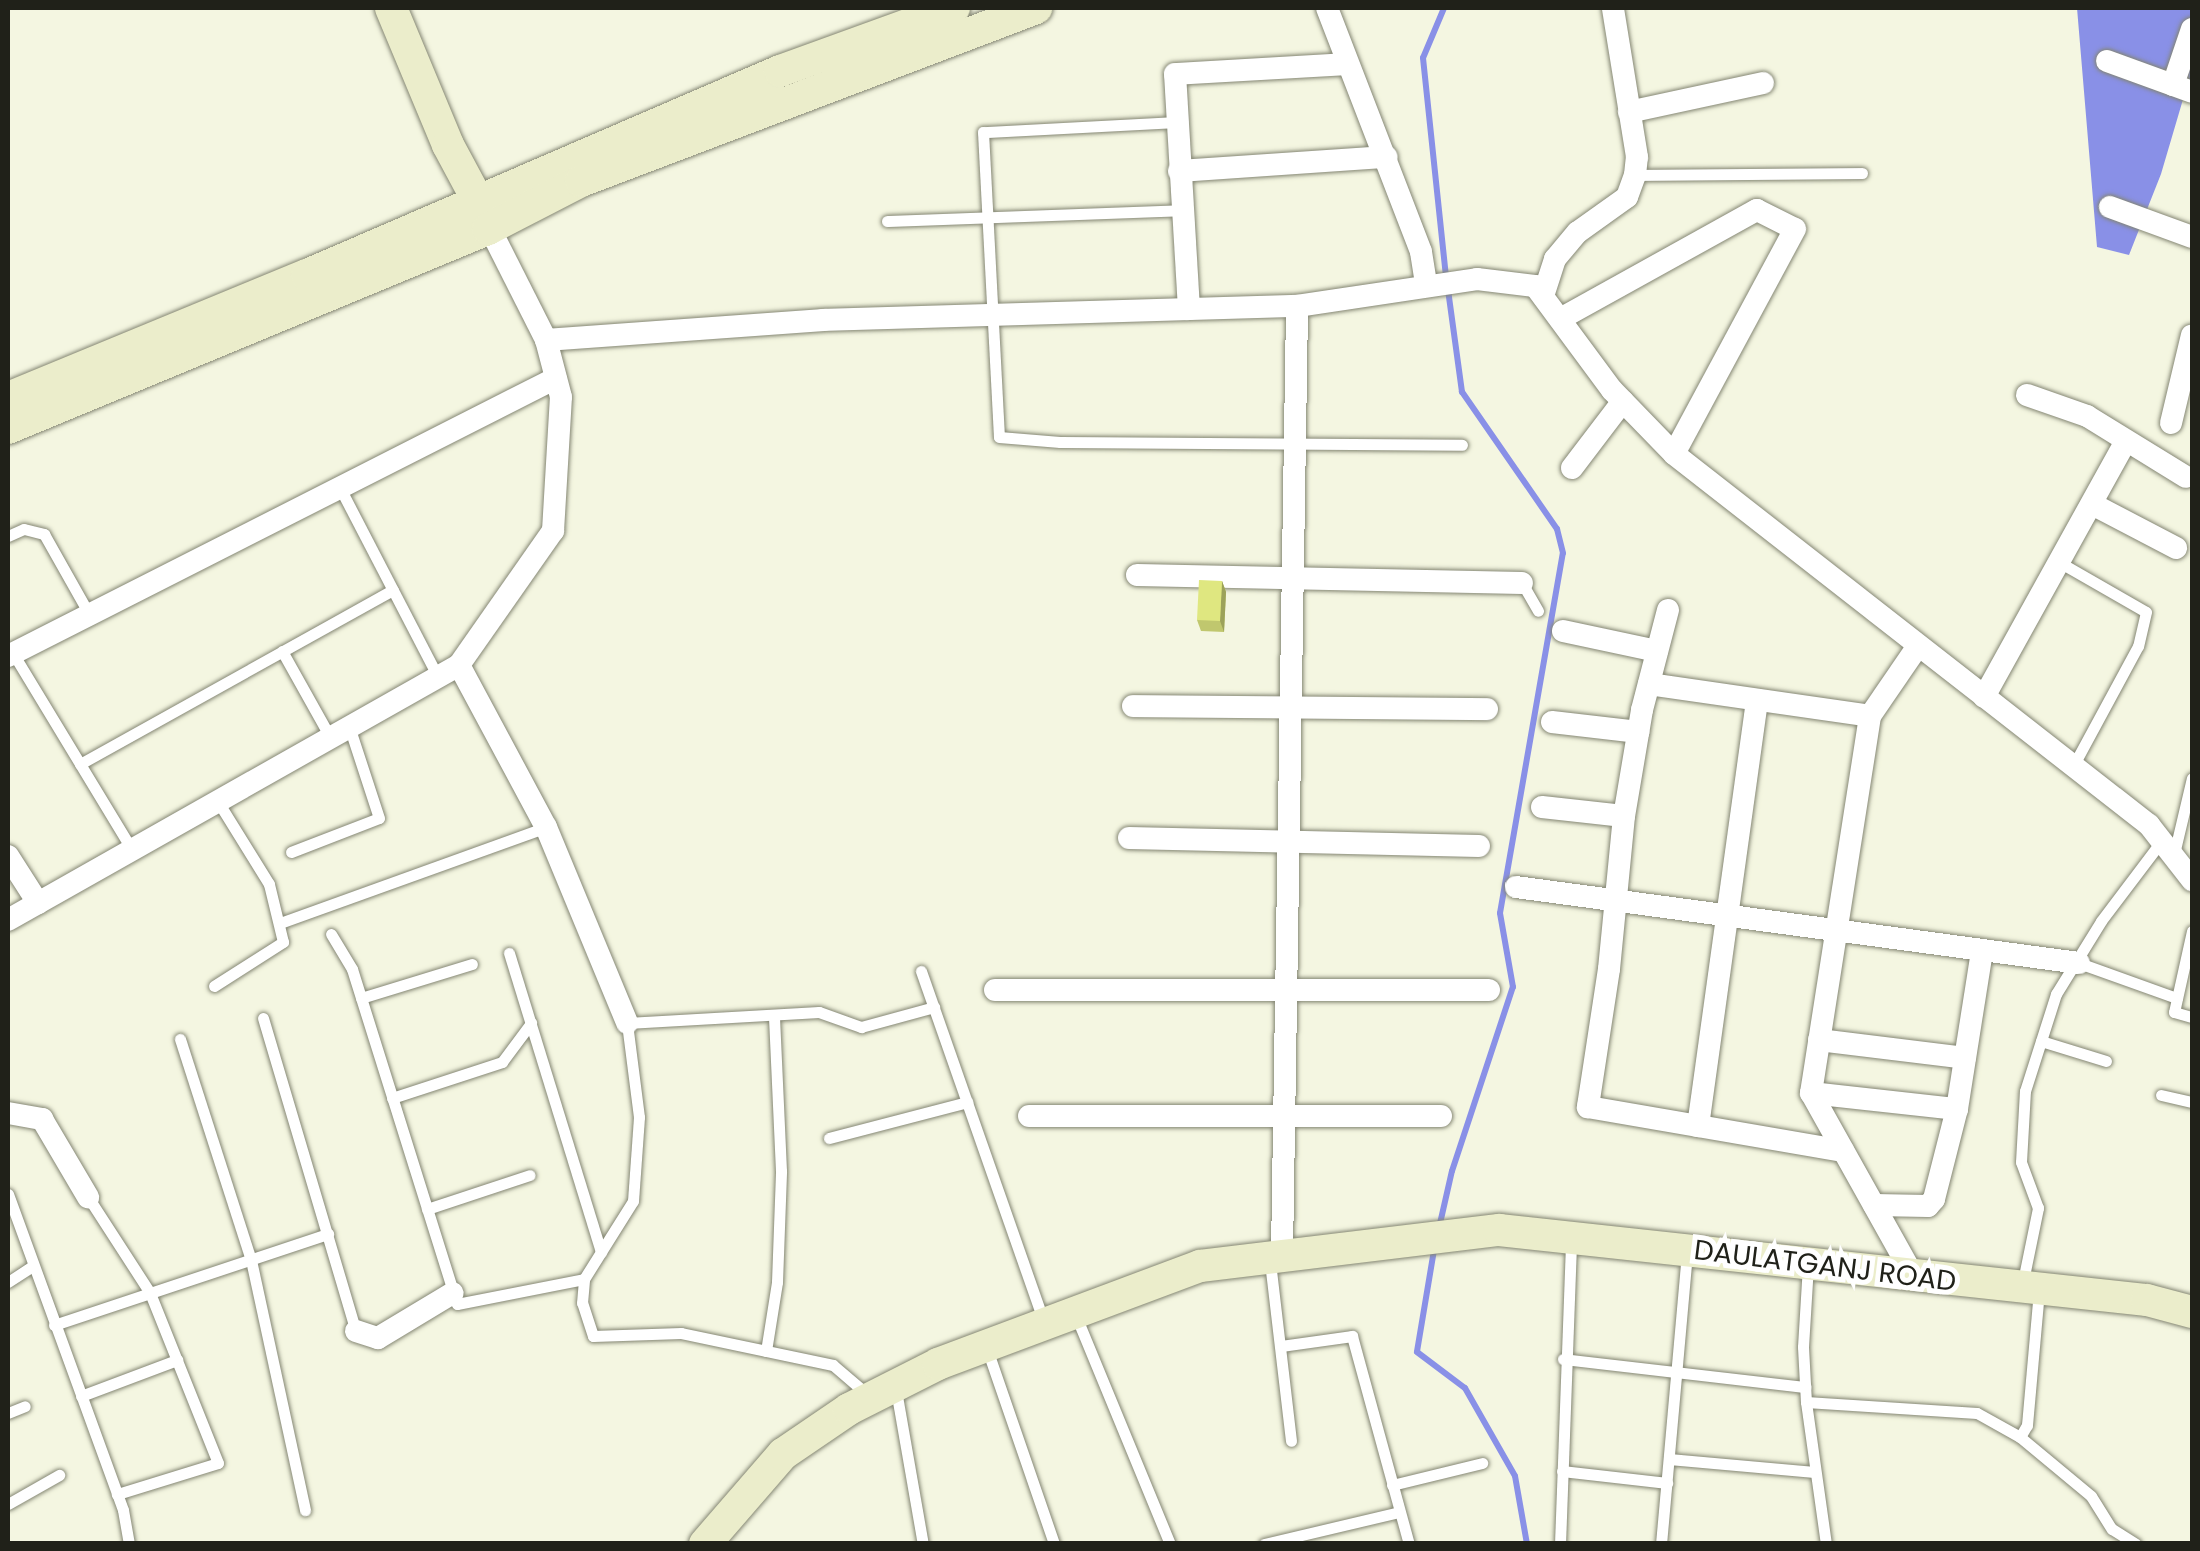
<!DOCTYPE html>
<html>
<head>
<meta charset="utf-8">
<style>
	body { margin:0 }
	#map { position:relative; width:2200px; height:1551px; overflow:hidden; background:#f4f6e1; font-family:Poppins,sans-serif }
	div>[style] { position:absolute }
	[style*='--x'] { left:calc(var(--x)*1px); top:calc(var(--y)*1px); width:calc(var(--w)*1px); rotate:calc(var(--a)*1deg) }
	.water>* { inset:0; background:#8990e7 }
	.stream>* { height:6px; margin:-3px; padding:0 3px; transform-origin:3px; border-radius:3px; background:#8990e7 }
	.roads { filter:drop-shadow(0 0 2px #848673) drop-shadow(0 0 2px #848673) }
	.lane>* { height:11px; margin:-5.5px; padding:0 5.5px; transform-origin:5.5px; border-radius:5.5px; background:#fff }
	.street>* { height:22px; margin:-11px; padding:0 11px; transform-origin:11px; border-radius:11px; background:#fff }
	.secondary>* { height:32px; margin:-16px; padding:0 16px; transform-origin:16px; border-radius:16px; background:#ebedcb }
	.wall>* { inset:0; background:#c0c76e }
	.shaded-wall>* { inset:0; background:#9ca25a }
	.building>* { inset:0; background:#dfe780 }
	span { translate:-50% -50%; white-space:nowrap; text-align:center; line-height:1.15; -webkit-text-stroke:10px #fff; paint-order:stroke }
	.street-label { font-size:28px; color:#202119 }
	.frame { position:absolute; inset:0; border:10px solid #202119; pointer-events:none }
</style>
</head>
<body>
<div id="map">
	<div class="water">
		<div style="clip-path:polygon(2077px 8px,2192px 8px,2192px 89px,2184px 96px,2161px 174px,2129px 255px,2097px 247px)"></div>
	</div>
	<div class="stream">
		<div style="--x:1444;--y:8;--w:54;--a:112.8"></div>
		<div style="--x:1423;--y:58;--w:220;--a:84"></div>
		<div style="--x:1439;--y:1228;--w:58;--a:-77.2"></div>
		<div style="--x:1452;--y:1171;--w:194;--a:-71.7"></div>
		<div style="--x:1513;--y:987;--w:75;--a:-100"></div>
		<div style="--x:1500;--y:913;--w:365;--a:-80.1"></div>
		<div style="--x:1563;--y:553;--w:25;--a:-104"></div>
		<div style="--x:1557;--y:529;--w:167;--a:-124.7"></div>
		<div style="--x:1462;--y:392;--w:103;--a:-97.8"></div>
		<div style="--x:1434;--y:1250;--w:103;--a:99.5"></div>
		<div style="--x:1417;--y:1352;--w:60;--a:36.9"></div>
		<div style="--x:1465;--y:1388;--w:101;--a:60.4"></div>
		<div style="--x:1515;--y:1476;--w:69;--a:80"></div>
	</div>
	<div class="roads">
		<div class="lane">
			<div style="--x:1176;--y:122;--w:193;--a:177"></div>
			<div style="--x:983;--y:132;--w:305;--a:87"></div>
			<div style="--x:999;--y:437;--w:61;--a:4.7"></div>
			<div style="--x:1060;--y:442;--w:402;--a:0.4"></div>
			<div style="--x:1635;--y:175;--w:227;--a:-0.5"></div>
			<div style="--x:887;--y:221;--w:295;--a:-2.1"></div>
			<div style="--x:340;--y:488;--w:213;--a:62.6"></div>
			<div style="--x:8;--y:536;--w:17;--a:-24"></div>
			<div style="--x:24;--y:529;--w:21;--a:14"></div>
			<div style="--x:44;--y:534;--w:92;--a:60.6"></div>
			<div style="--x:2059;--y:562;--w:100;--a:29.9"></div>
			<div style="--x:2146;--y:612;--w:35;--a:103"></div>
			<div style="--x:2138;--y:646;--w:136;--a:118.4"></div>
			<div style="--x:1522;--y:583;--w:32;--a:60"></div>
			<div style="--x:11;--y:650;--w:232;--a:58.8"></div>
			<div style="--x:282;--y:651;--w:98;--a:60.8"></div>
			<div style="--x:80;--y:764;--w:358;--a:-29.1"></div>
			<div style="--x:291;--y:852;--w:94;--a:-21.1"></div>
			<div style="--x:379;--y:818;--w:97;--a:-108.1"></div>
			<div style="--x:2174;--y:854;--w:78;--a:-76.7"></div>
			<div style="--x:280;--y:923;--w:283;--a:-19.8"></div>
			<div style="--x:2192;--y:931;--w:83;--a:102.5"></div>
			<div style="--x:2174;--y:1012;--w:19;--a:16"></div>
			<div style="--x:331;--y:934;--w:41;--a:59"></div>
			<div style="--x:352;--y:969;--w:351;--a:72.6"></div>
			<div style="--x:457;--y:1304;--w:129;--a:-11.1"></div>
			<div style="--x:509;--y:953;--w:313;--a:72.9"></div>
			<div style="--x:2079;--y:963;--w:104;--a:19.7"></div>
			<div style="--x:921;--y:971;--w:370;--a:70.7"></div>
			<div style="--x:214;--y:986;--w:82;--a:-32.5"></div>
			<div style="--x:283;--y:942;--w:60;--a:-103.6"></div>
			<div style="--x:269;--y:884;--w:99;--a:-121.8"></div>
			<div style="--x:361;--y:998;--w:116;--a:-17"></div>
			<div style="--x:263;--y:1018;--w:327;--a:73.5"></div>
			<div style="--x:180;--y:1039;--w:232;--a:72.2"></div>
			<div style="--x:251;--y:1260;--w:256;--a:77.8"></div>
			<div style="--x:2041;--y:1041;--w:68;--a:17.1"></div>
			<div style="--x:2161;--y:1095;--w:32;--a:13"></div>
			<div style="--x:392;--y:1098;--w:116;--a:-18.1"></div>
			<div style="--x:502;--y:1062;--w:49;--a:-53.4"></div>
			<div style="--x:829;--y:1138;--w:143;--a:-14.6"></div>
			<div style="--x:8;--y:1194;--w:336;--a:70"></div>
			<div style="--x:123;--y:1510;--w:35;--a:80"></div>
			<div style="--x:88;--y:1197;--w:114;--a:57.1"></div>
			<div style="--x:150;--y:1293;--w:183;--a:68.2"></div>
			<div style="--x:218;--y:1463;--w:106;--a:162.9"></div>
			<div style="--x:427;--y:1209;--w:108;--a:-18.3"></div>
			<div style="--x:1270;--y:1262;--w:180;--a:83.3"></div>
			<div style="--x:1808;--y:1265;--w:82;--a:93.5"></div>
			<div style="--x:1803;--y:1347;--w:55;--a:86.9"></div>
			<div style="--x:1806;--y:1402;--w:143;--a:82"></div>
			<div style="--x:2023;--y:1281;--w:75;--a:-78.4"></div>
			<div style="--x:2038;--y:1208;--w:49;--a:-110.3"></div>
			<div style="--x:2021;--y:1162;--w:71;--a:-86.8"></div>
			<div style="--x:2025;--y:1091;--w:102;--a:-72.3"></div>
			<div style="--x:2056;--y:994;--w:86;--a:-58.3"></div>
			<div style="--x:2101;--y:921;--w:103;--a:-52.9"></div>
			<div style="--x:8;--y:1282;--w:30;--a:-33"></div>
			<div style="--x:1076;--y:1316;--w:247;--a:67.6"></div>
			<div style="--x:54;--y:1325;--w:289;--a:-18.4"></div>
			<div style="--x:1281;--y:1346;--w:72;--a:-8"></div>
			<div style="--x:1352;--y:1336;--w:216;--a:74.7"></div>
			<div style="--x:987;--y:1349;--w:206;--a:71"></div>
			<div style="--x:766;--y:1351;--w:70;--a:-80.9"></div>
			<div style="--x:777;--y:1282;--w:111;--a:-87.9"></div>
			<div style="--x:781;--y:1171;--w:156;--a:-92.6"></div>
			<div style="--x:1563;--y:1359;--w:244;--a:6.6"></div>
			<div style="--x:896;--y:1390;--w:156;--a:80.1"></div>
			<div style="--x:868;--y:1395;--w:46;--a:-139.4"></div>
			<div style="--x:833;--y:1365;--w:155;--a:-168.1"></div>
			<div style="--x:681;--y:1333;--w:88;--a:178"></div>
			<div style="--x:593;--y:1336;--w:35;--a:-108"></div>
			<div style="--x:582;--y:1303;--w:24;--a:-85"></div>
			<div style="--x:584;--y:1279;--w:92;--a:-57.9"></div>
			<div style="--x:633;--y:1201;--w:84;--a:-85.9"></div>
			<div style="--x:639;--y:1117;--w:95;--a:-97.3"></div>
			<div style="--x:627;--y:1023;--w:192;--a:-3.3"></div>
			<div style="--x:819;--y:1012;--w:45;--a:19.7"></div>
			<div style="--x:861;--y:1027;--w:76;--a:-15.3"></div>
			<div style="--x:81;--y:1396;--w:103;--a:-20.6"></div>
			<div style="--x:1806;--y:1402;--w:171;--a:3.7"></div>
			<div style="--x:1977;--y:1413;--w:49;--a:29.2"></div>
			<div style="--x:2020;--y:1437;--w:92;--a:39.7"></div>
			<div style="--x:2091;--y:1496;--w:39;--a:58"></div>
			<div style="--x:2112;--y:1529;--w:28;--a:32"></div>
			<div style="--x:8;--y:1413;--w:18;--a:-22"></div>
			<div style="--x:2020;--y:1437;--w:14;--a:-60"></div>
			<div style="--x:2027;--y:1425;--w:136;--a:-84.9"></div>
			<div style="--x:1669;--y:1459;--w:146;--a:5.1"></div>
			<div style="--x:1562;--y:1471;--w:106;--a:6.5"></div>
			<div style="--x:1392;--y:1485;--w:93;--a:-13.7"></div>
			<div style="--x:8;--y:1504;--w:59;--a:-29.6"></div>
			<div style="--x:1264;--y:1544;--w:139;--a:-13.3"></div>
			<div style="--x:1560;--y:1544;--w:302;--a:-87.9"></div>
			<div style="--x:1661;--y:1544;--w:292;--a:-84.9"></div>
		</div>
		<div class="street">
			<div style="--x:1327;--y:8;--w:261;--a:68.9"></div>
			<div style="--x:1421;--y:252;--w:33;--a:81"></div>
			<div style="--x:2107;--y:61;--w:90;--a:20"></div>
			<div style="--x:2173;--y:85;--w:59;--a:-71.3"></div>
			<div style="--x:1629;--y:112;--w:137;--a:-12.2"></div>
			<div style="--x:1179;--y:171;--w:208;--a:-3.9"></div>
			<div style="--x:2110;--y:207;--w:87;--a:20.1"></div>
			<div style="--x:484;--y:217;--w:138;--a:63.2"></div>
			<div style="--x:546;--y:340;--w:278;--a:-4.1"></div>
			<div style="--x:823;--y:320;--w:474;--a:-1.7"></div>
			<div style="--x:1297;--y:306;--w:182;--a:-8.5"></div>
			<div style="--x:1477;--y:279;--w:58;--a:6.9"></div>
			<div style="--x:1535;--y:286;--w:129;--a:53.5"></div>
			<div style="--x:1612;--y:390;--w:89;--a:45.9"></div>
			<div style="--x:1674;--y:454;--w:603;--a:37.99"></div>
			<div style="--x:2149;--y:825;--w:70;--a:52"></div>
			<div style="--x:1543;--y:296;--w:39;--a:-72"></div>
			<div style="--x:1555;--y:259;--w:35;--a:-50"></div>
			<div style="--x:1578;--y:232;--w:60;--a:-35.5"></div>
			<div style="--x:1627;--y:197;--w:23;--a:-70"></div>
			<div style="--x:1635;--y:175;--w:18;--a:-84"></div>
			<div style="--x:1637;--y:157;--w:151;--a:-99.2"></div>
			<div style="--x:1189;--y:309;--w:235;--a:-93.4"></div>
			<div style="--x:1175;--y:74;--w:171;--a:-3.3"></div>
			<div style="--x:1560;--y:319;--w:225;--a:-29"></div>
			<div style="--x:1757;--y:210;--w:42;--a:26.6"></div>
			<div style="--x:1795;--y:229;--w:255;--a:118.3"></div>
			<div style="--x:2027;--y:395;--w:64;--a:19.3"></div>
			<div style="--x:2087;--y:416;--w:116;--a:31.6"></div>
			<div style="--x:2171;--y:423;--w:90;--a:-76.6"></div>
			<div style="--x:1572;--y:468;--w:84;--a:-52.7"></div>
			<div style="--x:2092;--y:504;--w:95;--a:27.6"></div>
			<div style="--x:1137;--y:575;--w:385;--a:1.2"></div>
			<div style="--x:1668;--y:610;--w:103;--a:104.6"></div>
			<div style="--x:1642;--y:710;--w:108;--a:99.6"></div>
			<div style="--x:1624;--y:816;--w:154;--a:95.6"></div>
			<div style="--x:1609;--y:969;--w:140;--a:98.7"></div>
			<div style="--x:1588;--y:1107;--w:259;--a:9.8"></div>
			<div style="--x:1563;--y:631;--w:96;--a:12"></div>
			<div style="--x:8;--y:656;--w:614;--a:-26.9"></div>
			<div style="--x:459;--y:665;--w:184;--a:61.8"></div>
			<div style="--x:546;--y:827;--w:212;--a:67.5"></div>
			<div style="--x:1649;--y:684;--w:223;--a:8.2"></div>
			<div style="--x:1984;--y:697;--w:291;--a:-61"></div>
			<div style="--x:1133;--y:706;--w:354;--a:0.5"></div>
			<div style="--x:1552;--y:722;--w:87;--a:6.6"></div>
			<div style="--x:1542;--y:807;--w:82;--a:6.3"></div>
			<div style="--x:1129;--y:838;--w:350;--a:1.3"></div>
			<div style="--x:8;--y:856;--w:56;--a:57.4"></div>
			<div style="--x:1516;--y:887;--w:568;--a:7.69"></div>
			<div style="--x:8;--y:920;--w:518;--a:-29.48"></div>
			<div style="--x:459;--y:665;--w:164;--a:-55"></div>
			<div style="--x:553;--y:531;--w:134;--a:-86.6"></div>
			<div style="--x:561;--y:397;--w:59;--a:-104.7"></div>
			<div style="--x:995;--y:990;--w:494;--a:0"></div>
			<div style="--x:1819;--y:1040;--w:147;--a:7"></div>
			<div style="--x:1811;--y:1093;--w:147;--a:6.3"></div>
			<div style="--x:8;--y:1113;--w:35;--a:10"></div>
			<div style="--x:42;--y:1119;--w:91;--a:59.5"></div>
			<div style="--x:1029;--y:1116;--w:412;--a:0"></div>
			<div style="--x:1698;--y:1126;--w:430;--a:-82.1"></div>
			<div style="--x:1874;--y:1205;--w:54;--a:1.1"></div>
			<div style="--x:1928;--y:1206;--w:9;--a:-49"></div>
			<div style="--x:1934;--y:1199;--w:93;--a:-75.7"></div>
			<div style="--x:1957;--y:1109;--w:160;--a:-81"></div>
			<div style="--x:1282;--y:1254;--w:948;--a:-89.09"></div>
			<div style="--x:1914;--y:1277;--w:211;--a:-119.2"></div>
			<div style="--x:1811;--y:1093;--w:382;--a:-81.1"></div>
			<div style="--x:1870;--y:716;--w:85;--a:-55.6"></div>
			<div style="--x:356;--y:1331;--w:23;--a:18"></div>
			<div style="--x:378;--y:1338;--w:87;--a:-31"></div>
		</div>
		<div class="secondary">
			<div style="--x:391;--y:8;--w:148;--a:67.4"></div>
			<div style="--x:448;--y:145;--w:61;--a:61.8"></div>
			<div style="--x:8;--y:398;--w:323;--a:-22.4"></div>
			<div style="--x:307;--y:275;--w:515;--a:-23.33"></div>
			<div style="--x:780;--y:71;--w:185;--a:-19.9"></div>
			<div style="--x:8;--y:428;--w:520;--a:-22.52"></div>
			<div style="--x:488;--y:229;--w:105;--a:-27.3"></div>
			<div style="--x:581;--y:181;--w:487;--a:-20.8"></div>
			<div style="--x:705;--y:1544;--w:119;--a:-49.1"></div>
			<div style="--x:783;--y:1454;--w:80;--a:-34.3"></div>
			<div style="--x:849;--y:1409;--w:100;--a:-26.8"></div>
			<div style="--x:938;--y:1364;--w:280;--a:-20.5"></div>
			<div style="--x:1200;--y:1266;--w:301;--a:-6.9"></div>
			<div style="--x:1499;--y:1230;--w:652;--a:6.17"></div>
			<div style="--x:2147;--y:1300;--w:47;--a:14.9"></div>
		</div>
	</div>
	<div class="wall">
		<div style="clip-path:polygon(1222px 581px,1226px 592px,1224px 632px,1201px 631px,1197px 620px)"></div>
	</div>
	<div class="shaded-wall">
		<div style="clip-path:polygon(1222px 581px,1226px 592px,1224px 632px,1220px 621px)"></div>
	</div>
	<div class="building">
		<div style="clip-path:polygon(1199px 580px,1222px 581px,1220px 621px,1197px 620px)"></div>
	</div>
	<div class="street-label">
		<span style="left:1825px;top:1266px;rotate:7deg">DAULATGANJ ROAD</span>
	</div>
	<div class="frame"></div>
</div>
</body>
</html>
